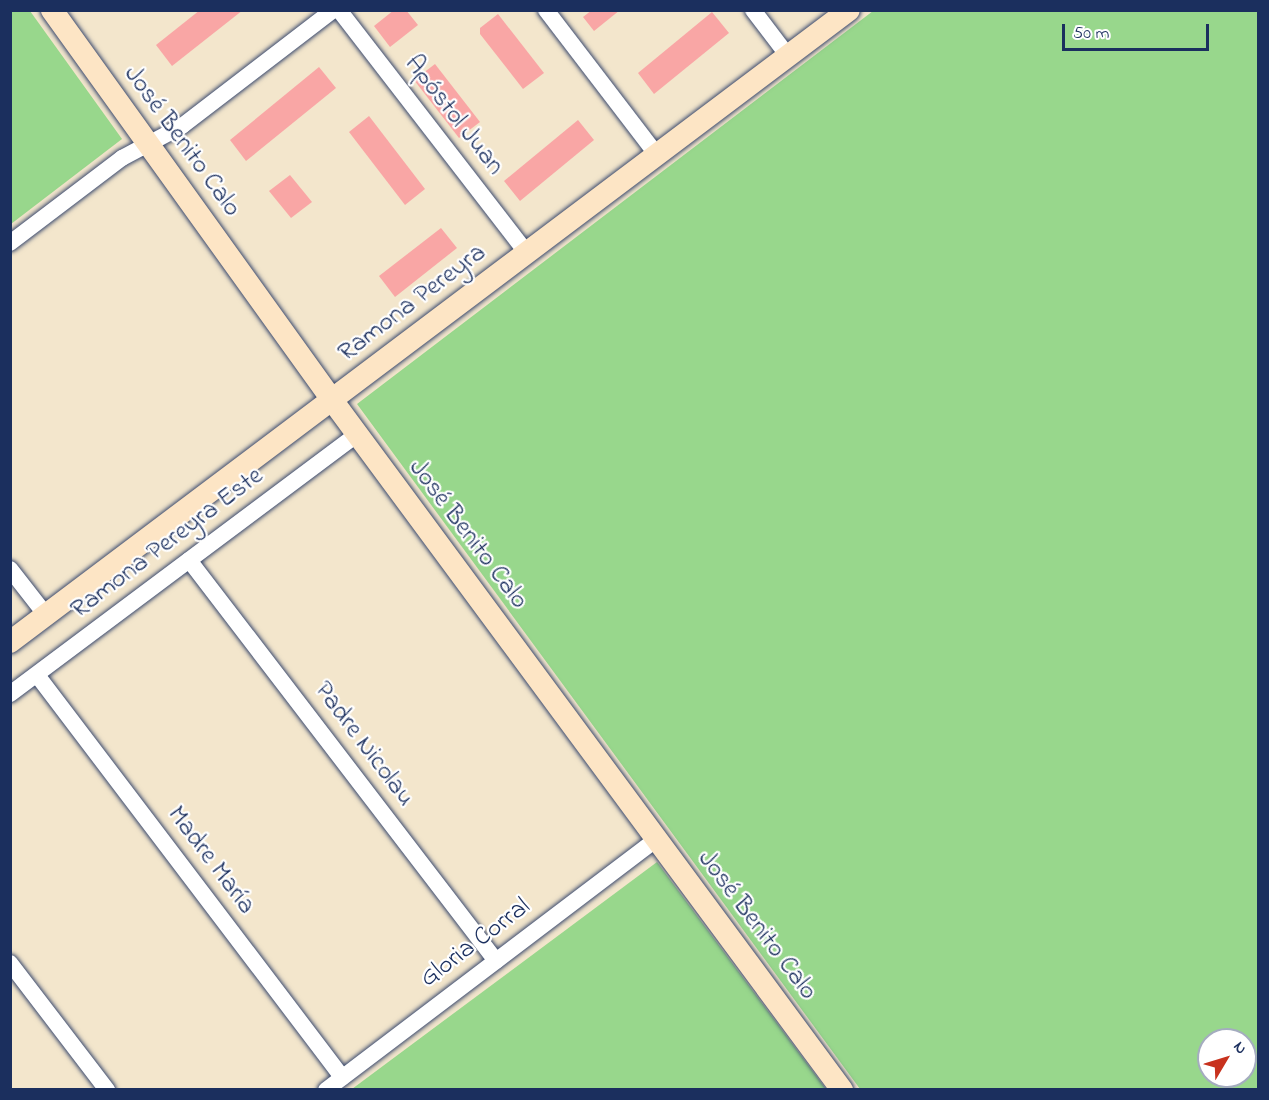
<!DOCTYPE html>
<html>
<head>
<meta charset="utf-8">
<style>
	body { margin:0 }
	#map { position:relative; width:1269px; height:1100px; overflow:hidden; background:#f3e6cc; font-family:"Indie Flower",sans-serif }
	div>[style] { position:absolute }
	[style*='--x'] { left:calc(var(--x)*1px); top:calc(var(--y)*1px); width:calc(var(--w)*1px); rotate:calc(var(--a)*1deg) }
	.green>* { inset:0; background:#98d78c }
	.building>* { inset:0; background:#f9a6a5 }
	.roads { filter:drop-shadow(0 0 2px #3b4a6e) drop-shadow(0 0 2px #3b4a6e) }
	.street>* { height:16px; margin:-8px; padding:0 8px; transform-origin:8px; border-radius:8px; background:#fff }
	.secondary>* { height:22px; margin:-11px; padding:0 11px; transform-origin:11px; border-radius:11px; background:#fde5c5 }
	span { translate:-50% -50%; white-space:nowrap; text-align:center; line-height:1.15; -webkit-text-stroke:4.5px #fff; paint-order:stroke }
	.street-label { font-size:26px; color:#1b2f5e }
	.frame { position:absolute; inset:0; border:12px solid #1b2f5e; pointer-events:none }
	.north { position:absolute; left:1197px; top:1028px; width:60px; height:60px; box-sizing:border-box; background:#fff; border:2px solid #a4acbf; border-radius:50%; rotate:52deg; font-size:16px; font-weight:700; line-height:24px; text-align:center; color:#1b2f5e }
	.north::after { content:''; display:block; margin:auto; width:21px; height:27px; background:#c8321e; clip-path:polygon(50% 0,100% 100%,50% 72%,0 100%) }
	.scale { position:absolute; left:1062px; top:24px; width:147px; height:27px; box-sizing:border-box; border:3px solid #1b2f5e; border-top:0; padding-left:8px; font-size:18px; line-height:21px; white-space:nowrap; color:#1b2f5e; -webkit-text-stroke:4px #fff; paint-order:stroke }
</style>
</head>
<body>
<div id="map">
	<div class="green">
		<div style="clip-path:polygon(11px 10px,30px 11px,122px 139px,11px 224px)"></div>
		<div style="clip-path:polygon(evenodd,873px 11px,1258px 11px,1258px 1089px,860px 1089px,357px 404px,873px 11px,1209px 1040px,1245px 1040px,1245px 1076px,1209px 1076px,1209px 1040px)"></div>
		<div style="clip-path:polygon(657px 862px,826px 1089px,352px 1089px)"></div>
	</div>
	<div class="building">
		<div style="clip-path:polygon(200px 10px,243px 10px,172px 66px,156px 45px)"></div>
		<div style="clip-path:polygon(394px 10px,406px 10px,418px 25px,390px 47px,374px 26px)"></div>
		<div style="clip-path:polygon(592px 10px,620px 10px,594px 31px,583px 17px)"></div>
		<div style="clip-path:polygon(712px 12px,729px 33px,654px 94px,638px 73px)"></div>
		<div style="clip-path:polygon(498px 14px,544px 73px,523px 89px,480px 34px,480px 28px)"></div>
		<div style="clip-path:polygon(435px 64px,480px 122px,459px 138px,414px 80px)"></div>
		<div style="clip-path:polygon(319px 67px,336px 88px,246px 161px,230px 140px)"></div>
		<div style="clip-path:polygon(369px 116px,425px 189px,405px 205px,349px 132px)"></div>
		<div style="clip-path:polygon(578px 120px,594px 140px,520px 201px,504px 181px)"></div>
		<div style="clip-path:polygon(290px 175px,312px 202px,291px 218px,269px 191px)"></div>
		<div style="clip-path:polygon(441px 228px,457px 248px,395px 297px,379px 276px)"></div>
	</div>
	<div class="roads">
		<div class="street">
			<div style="--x:339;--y:10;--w:307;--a:52.3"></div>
			<div style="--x:546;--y:10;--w:183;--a:52.6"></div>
			<div style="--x:753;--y:10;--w:58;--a:52.7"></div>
			<div style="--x:10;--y:243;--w:141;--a:-37.2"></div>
			<div style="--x:122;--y:158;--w:68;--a:-28.1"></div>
			<div style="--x:182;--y:126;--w:190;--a:-37.5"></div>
			<div style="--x:189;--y:560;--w:505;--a:52.56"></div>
			<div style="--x:10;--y:569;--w:58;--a:52"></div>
			<div style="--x:37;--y:675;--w:505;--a:52.81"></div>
			<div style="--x:10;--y:694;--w:434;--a:-36.8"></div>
			<div style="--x:10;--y:963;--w:160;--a:52.6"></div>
			<div style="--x:326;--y:1090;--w:415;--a:-37.2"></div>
		</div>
		<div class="secondary">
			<div style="--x:52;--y:10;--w:480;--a:54.3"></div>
			<div style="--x:332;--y:400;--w:858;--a:53.53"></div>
			<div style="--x:10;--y:642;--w:1050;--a:-36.99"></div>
		</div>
	</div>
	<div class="street-label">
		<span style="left:453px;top:116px;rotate:52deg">Apóstol Juan</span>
		<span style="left:181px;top:142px;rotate:54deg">José Benito Calo</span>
		<span style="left:413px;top:304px;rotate:-37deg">Ramona Pereyra</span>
		<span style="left:467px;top:535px;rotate:53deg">José Benito Calo</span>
		<span style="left:168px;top:544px;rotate:-37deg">Ramona Pereyra Este</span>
		<span style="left:363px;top:745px;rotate:53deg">Padre Nicolau</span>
		<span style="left:210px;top:861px;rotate:53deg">Madre María</span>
		<span style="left:756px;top:926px;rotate:53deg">José Benito Calo</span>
		<span style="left:476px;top:944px;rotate:-37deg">Gloria Corral</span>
	</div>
	<div class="frame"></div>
	<div class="north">N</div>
	<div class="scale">50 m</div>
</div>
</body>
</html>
